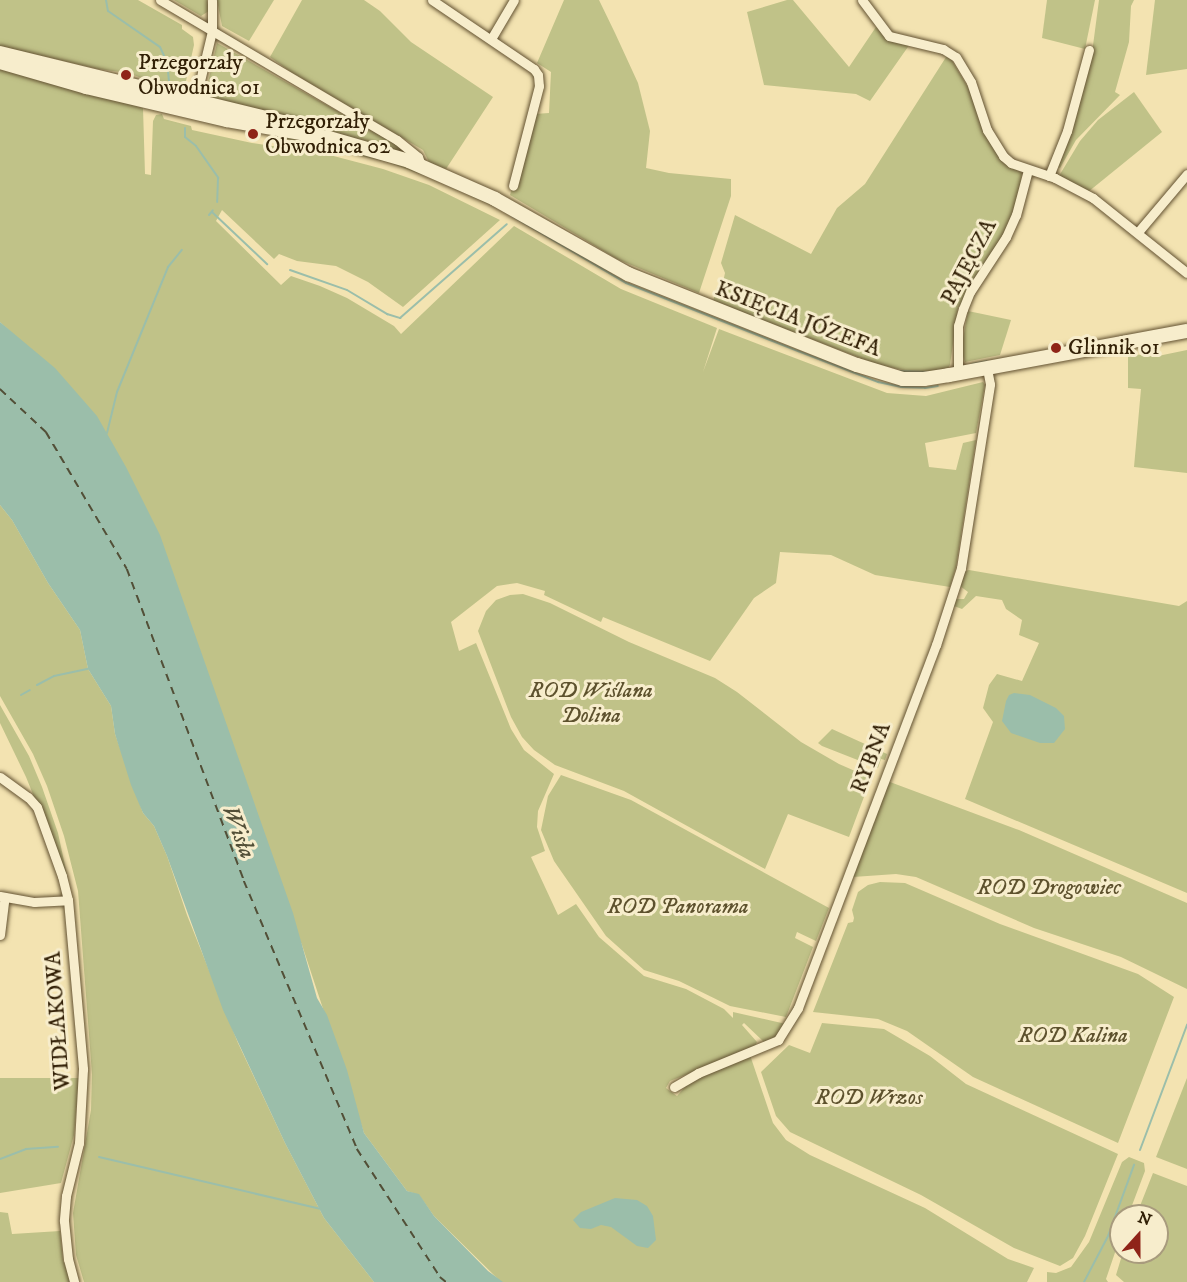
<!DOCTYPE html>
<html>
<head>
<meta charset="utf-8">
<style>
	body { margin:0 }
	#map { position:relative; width:1187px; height:1282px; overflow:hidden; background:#f3e3b1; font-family:"IM FELL DW Pica",serif }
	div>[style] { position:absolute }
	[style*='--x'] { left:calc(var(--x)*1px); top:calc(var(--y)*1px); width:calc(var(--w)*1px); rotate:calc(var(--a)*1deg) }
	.green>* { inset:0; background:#c0c288 }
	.water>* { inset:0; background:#9bbeaa }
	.stream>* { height:2px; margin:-1px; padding:0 1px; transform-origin:1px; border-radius:1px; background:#9bbeaa }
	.ferry>* { height:1.5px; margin-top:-0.75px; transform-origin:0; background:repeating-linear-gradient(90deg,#524f37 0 8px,transparent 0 14px) }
	.roads { filter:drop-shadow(0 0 2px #625131) drop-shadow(0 0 2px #625131) }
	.street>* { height:9px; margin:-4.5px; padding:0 4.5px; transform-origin:4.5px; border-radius:4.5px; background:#f7edcc }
	.secondary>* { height:14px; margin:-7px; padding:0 7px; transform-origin:7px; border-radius:7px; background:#f7edcc }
	.dots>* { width:16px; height:16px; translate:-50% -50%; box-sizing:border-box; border:3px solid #f7edcc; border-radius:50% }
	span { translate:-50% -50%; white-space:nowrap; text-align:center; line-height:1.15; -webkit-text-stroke:6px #f7edcc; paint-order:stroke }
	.poi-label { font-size:22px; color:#322006 }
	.left { translate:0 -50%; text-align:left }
	.street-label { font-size:22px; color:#322006 }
	.park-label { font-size:22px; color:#5d512d; font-style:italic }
	.water-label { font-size:24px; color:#524f37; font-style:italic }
	.north { position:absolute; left:1109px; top:1204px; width:60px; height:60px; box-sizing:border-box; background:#f7edcc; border:2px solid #a89b7d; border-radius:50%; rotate:21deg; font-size:16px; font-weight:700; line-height:24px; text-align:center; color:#322006 }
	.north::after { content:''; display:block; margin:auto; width:21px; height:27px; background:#8f2418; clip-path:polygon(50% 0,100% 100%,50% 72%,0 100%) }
</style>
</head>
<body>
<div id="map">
	<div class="green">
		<div style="clip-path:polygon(0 0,138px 0,182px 25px,182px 29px,193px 37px,194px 45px,186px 81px,181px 87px,169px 88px,128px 73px,98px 69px,0 46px)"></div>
		<div style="clip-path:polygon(174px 0,207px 0,209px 11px,201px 16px)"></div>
		<div style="clip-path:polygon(217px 0,274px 0,249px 41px,222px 26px)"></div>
		<div style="clip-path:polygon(302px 0,364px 0,380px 11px,411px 42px,493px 97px,446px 169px,429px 162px,423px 150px,291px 72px,270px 57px)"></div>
		<div style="clip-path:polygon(564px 0,599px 0,615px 33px,638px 83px,650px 131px,646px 168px,669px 173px,731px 179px,731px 196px,699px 293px,617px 259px,510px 195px,535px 114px,549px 113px,551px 72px,537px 63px)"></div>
		<div style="clip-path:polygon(787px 0,793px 0,849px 67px,876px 27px,886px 38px,910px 44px,870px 101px,856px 94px,764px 85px,747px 12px)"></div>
		<div style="clip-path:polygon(1047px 0,1095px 0,1085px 49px,1042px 38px)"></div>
		<div style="clip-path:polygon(1099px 0,1134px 0,1131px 6px,1129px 42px,1115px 92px,1120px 95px,1076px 140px,1060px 168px,1057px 166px,1092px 53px)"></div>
		<div style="clip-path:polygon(1155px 0,1187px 0,1187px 69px,1146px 75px)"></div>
		<div style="clip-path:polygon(217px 43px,406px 150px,406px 154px,296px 120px,214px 99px,206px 91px)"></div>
		<div style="clip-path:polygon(948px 54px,969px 89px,1004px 162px,1022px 173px,1017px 206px,1004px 233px,958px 308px,950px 365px,946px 371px,916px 373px,876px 364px,713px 301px,717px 288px,723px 282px,725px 273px,721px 263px,735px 215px,811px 254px,837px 208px,865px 184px)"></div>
		<div style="clip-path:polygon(0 67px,143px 108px,145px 174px,151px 175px,153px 121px,156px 115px,162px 114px,164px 119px,191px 126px,192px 130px,252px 143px,326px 154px,383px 169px,429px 185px,500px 220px,403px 307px,368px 282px,336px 266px,297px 261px,279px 254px,274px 259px,222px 210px,216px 221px,281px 285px,291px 276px,320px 286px,347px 298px,394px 326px,401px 334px,514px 226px,621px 289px,717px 328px,703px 372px,719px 329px,887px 393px,926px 396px,983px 382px,985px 385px,976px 433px,925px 443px,929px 467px,956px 470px,963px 443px,976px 440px,956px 567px,950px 587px,875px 575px,831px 555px,780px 552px,776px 583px,754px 598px,710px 661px,603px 617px,601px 622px,544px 595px,545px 591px,517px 583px,497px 586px,451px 622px,459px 651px,476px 643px,511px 729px,524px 750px,554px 774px,538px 811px,537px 827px,545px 851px,531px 857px,558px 915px,576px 904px,599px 937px,644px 976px,686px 989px,724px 1009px,733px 1018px,733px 1012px,786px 1024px,781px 1033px,765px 1043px,744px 1023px,742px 1025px,757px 1042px,754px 1048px,670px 1081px,666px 1088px,677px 1096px,692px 1079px,750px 1055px,773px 1123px,786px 1140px,810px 1155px,925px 1208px,1008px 1259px,1034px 1268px,1027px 1282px,501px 1282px,434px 1216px,419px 1195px,407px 1191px,364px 1133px,302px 945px,56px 373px,0 322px)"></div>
		<div style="clip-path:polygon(1134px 92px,1162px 132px,1088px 192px,1059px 176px,1080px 141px,1098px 120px)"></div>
		<div style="clip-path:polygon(273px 134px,290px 135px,389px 159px,480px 196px,506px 212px,431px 178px,387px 162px,273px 136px)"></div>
		<div style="clip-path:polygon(968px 311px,1011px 320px,1000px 355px,965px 362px,961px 350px)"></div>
		<div style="clip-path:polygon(1187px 350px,1187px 473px,1134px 467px,1141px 389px,1128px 388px,1128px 354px,1158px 356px)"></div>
		<div style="clip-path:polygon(0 505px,12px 520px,48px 583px,80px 630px,88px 669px,111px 706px,115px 734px,143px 813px,154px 826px,167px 856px,187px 915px,238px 1043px,285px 1143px,324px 1218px,374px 1282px,84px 1282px,76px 1255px,73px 1213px,91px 1110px,92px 1074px,78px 891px,64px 836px,47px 786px,33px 754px,0 696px)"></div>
		<div style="clip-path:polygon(969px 570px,1179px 606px,1187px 601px,1187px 893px,965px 799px,993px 722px,983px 708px,989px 685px,997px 674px,1022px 681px,1039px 643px,1019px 635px,1022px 620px,1006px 609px,1002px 600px,976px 596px,962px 609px,954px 606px,956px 599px,964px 599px,968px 592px,960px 586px,965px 571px)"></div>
		<div style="clip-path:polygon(523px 594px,550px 603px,629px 642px,715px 678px,737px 692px,801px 742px,839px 764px,871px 778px,849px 837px,788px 814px,765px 869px,624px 791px,555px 765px,534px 750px,522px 737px,511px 717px,478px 631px,486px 611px,496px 600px,510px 595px)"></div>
		<div style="clip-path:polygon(0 705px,29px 756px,42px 787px,58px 833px,69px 884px,26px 777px,0 723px)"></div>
		<div style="clip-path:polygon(832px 729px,887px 754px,885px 760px,881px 759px,878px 768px,822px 746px,818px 743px)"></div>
		<div style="clip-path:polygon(561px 775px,631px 800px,829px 908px,816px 941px,797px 932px,795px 938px,813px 947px,786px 1017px,730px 1006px,679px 981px,644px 970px,606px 936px,554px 861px,541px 830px,548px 796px)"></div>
		<div style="clip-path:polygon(890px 782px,1019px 830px,1187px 903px,1187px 989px,1121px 957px,1034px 928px,916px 877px,896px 874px,853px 877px,852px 869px,884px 785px)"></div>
		<div style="clip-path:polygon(880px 882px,905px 883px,1000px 924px,1138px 974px,1174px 997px,1118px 1143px,973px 1077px,907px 1031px,878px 1019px,813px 1012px,848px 923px,853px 922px,854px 918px,852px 910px,858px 892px,868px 885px)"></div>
		<div style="clip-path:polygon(822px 1023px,884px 1029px,930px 1056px,966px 1084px,1118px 1154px,1085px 1236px,1073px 1258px,1060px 1266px,1014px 1248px,921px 1195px,790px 1132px,776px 1116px,761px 1072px,789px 1045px,810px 1053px)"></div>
		<div style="clip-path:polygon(0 1078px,79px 1078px,74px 1135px,61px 1183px,0 1193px)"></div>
		<div style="clip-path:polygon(1187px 1078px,1187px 1169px,1156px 1157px)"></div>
		<div style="clip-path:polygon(1129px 1157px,1144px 1163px,1145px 1171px,1128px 1216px,1121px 1216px,1121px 1235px,1106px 1279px,1108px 1282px,1047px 1282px,1047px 1272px,1056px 1273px,1071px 1267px,1089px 1242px,1122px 1162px)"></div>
		<div style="clip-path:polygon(1153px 1173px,1187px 1186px,1187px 1282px,1124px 1282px,1116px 1275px,1123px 1252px,1157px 1252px,1157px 1216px,1136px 1216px)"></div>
		<div style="clip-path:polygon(0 1212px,8px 1213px,12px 1234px,60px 1231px,63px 1260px,71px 1282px,0 1282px)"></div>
	</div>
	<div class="water">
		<div style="clip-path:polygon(0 322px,55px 368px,97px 416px,126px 467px,160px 535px,293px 913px,317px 998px,327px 1015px,347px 1070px,364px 1133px,407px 1191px,419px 1194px,434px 1216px,488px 1271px,503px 1282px,374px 1282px,324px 1218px,285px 1143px,223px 1010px,167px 856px,154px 826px,143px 813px,131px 785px,115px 734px,111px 706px,88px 669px,80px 630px,48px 583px,12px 520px,0 505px)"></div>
		<div style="clip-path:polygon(1014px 693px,1030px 695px,1056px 708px,1064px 716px,1065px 729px,1054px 743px,1040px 743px,1011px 733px,1002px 721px,1006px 701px,1009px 695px)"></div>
		<div style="clip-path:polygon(615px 1198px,637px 1200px,647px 1206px,653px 1216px,656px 1240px,648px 1248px,637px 1246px,611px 1227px,601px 1225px,591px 1229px,580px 1228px,573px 1220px,581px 1212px)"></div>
	</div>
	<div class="stream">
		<div style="--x:106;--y:0;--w:11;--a:80"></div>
		<div style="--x:108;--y:11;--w:63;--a:34.7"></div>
		<div style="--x:160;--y:47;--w:17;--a:65"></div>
		<div style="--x:167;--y:62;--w:19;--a:84"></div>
		<div style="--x:185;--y:128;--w:9;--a:90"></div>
		<div style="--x:185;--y:137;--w:14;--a:39"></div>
		<div style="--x:196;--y:146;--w:39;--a:55"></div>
		<div style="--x:218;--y:178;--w:24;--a:92"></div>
		<div style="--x:212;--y:212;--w:76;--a:43.4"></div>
		<div style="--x:209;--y:215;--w:6;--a:-51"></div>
		<div style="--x:512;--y:216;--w:132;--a:30.4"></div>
		<div style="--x:626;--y:283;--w:185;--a:21.6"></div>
		<div style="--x:798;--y:351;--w:86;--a:21.2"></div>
		<div style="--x:878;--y:382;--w:24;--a:12"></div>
		<div style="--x:901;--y:387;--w:24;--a:2"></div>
		<div style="--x:925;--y:388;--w:13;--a:-9"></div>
		<div style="--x:290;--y:270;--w:60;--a:19.3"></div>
		<div style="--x:347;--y:290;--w:47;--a:31"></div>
		<div style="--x:387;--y:314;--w:14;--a:17"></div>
		<div style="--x:400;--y:318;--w:142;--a:-41.3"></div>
		<div style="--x:972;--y:364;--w:15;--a:-11"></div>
		<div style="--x:900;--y:371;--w:27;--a:2"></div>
		<div style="--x:107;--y:433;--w:42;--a:-76.3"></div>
		<div style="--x:117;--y:392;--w:135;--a:-67.8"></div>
		<div style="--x:168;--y:267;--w:22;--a:-51"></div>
		<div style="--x:37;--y:685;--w:19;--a:-28"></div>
		<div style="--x:54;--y:676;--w:35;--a:-12"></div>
		<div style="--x:21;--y:695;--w:10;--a:-29"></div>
		<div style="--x:1140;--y:1150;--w:134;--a:-69.4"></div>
		<div style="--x:99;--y:1157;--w:228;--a:13.2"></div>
		<div style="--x:0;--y:1159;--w:28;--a:-21"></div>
		<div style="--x:26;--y:1149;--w:32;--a:-4"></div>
		<div style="--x:1084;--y:1282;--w:52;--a:-62.4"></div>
		<div style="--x:1108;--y:1236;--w:76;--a:-69.9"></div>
	</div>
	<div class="ferry">
		<div style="--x:0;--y:389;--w:63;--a:43.1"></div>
		<div style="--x:46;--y:432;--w:159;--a:59.4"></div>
		<div style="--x:127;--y:569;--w:333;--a:69.4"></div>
		<div style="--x:244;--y:881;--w:291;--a:67.1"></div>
		<div style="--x:357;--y:1149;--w:153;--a:57"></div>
		<div style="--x:440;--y:1277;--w:8;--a:40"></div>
	</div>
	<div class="roads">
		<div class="street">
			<div style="--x:160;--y:0;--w:275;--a:30.6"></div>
			<div style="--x:397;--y:140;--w:27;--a:39"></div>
			<div style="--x:418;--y:157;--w:9;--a:69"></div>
			<div style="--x:432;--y:0;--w:123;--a:34.1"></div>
			<div style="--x:534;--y:69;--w:7;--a:56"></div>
			<div style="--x:538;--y:75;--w:11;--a:85"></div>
			<div style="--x:539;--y:86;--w:103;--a:104.6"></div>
			<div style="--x:862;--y:0;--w:45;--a:53.1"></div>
			<div style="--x:889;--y:36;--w:56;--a:13.5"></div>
			<div style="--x:943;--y:49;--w:15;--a:32"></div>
			<div style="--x:956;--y:57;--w:29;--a:59"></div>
			<div style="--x:971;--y:82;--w:51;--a:71.6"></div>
			<div style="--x:987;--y:130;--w:31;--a:58"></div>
			<div style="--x:1003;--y:156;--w:11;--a:41"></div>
			<div style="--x:1011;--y:163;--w:46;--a:18.8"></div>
			<div style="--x:1055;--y:178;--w:43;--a:27.8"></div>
			<div style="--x:1093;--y:198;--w:120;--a:38.6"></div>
			<div style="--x:491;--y:39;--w:45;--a:-59.5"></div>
			<div style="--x:194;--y:106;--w:77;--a:-76.5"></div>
			<div style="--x:212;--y:31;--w:31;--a:-90"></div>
			<div style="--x:1049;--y:176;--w:48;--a:-68.2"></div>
			<div style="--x:1067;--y:131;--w:84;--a:-74.8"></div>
			<div style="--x:1138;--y:232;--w:76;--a:-49.8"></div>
			<div style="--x:958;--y:374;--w:48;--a:-90"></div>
			<div style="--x:958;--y:326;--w:18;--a:-74"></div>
			<div style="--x:963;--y:309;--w:18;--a:-68"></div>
			<div style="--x:970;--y:292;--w:66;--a:-56.8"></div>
			<div style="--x:1006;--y:237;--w:24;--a:-66"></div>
			<div style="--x:1016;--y:215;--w:47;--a:-75.1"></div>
			<div style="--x:0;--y:777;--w:34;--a:36"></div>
			<div style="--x:28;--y:797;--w:13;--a:48"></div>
			<div style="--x:37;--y:807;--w:73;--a:70.1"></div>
			<div style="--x:62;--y:876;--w:25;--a:76"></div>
			<div style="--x:68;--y:900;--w:170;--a:84.9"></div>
			<div style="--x:83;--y:1069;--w:74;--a:93.1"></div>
			<div style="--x:79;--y:1143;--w:55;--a:103.8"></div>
			<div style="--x:66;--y:1196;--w:25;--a:95"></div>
			<div style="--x:64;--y:1221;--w:38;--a:84"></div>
			<div style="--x:68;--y:1259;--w:24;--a:75"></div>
			<div style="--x:0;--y:896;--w:35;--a:10"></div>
			<div style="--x:34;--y:902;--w:34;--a:-3"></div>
			<div style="--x:0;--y:935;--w:38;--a:-83"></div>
			<div style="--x:674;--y:1087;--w:28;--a:-30"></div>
			<div style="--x:698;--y:1073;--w:87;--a:-22.4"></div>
			<div style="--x:778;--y:1040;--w:38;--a:-58"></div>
			<div style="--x:798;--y:1008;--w:388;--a:-69.2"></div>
			<div style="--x:936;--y:645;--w:81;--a:-72"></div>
			<div style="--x:961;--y:568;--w:186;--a:-81"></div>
			<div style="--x:990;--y:384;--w:16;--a:-101"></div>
		</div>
		<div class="secondary">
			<div style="--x:0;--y:53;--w:308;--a:13.7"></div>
			<div style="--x:0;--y:62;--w:90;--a:16.2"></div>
			<div style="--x:86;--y:87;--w:145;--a:13.2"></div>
			<div style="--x:227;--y:120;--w:104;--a:10"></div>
			<div style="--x:329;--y:138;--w:83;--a:16"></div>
			<div style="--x:409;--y:161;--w:94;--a:23.8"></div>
			<div style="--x:495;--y:199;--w:153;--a:29.4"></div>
			<div style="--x:628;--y:274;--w:246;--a:21.7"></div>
			<div style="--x:857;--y:365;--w:48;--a:16.9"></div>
			<div style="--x:903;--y:379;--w:21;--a:0"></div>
			<div style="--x:924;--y:379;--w:25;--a:-9"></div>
			<div style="--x:949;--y:375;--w:242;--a:-10.5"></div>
		</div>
	</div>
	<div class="dots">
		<div style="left:126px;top:75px;background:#8f2418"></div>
		<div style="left:253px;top:134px;background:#8f2418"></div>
		<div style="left:1056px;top:348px;background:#8f2418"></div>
	</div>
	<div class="poi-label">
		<span class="left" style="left:138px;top:75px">Przegorzały<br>Obwodnica 01</span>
		<span class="left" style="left:265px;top:134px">Przegorzały<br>Obwodnica 02</span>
		<span class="left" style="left:1068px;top:348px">Glinnik 01</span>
	</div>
	<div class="street-label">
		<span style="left:969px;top:262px;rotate:-62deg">PAJĘCZA</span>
		<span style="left:798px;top:319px;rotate:21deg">KSIĘCIA JÓZEFA</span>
		<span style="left:871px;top:758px;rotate:-69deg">RYBNA</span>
		<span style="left:58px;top:1021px;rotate:-94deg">WIDŁAKOWA</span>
	</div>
	<div class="park-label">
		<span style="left:591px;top:703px">ROD Wiślana<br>Dolina</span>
		<span style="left:1049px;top:888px">ROD Drogowiec</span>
		<span style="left:678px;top:907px">ROD Panorama</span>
		<span style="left:1073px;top:1036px">ROD Kalina</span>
		<span style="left:869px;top:1098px">ROD Wrzos</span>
	</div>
	<div class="water-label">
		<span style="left:238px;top:832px;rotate:69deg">Wisła</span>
	</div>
	<div class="north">N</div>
</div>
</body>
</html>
